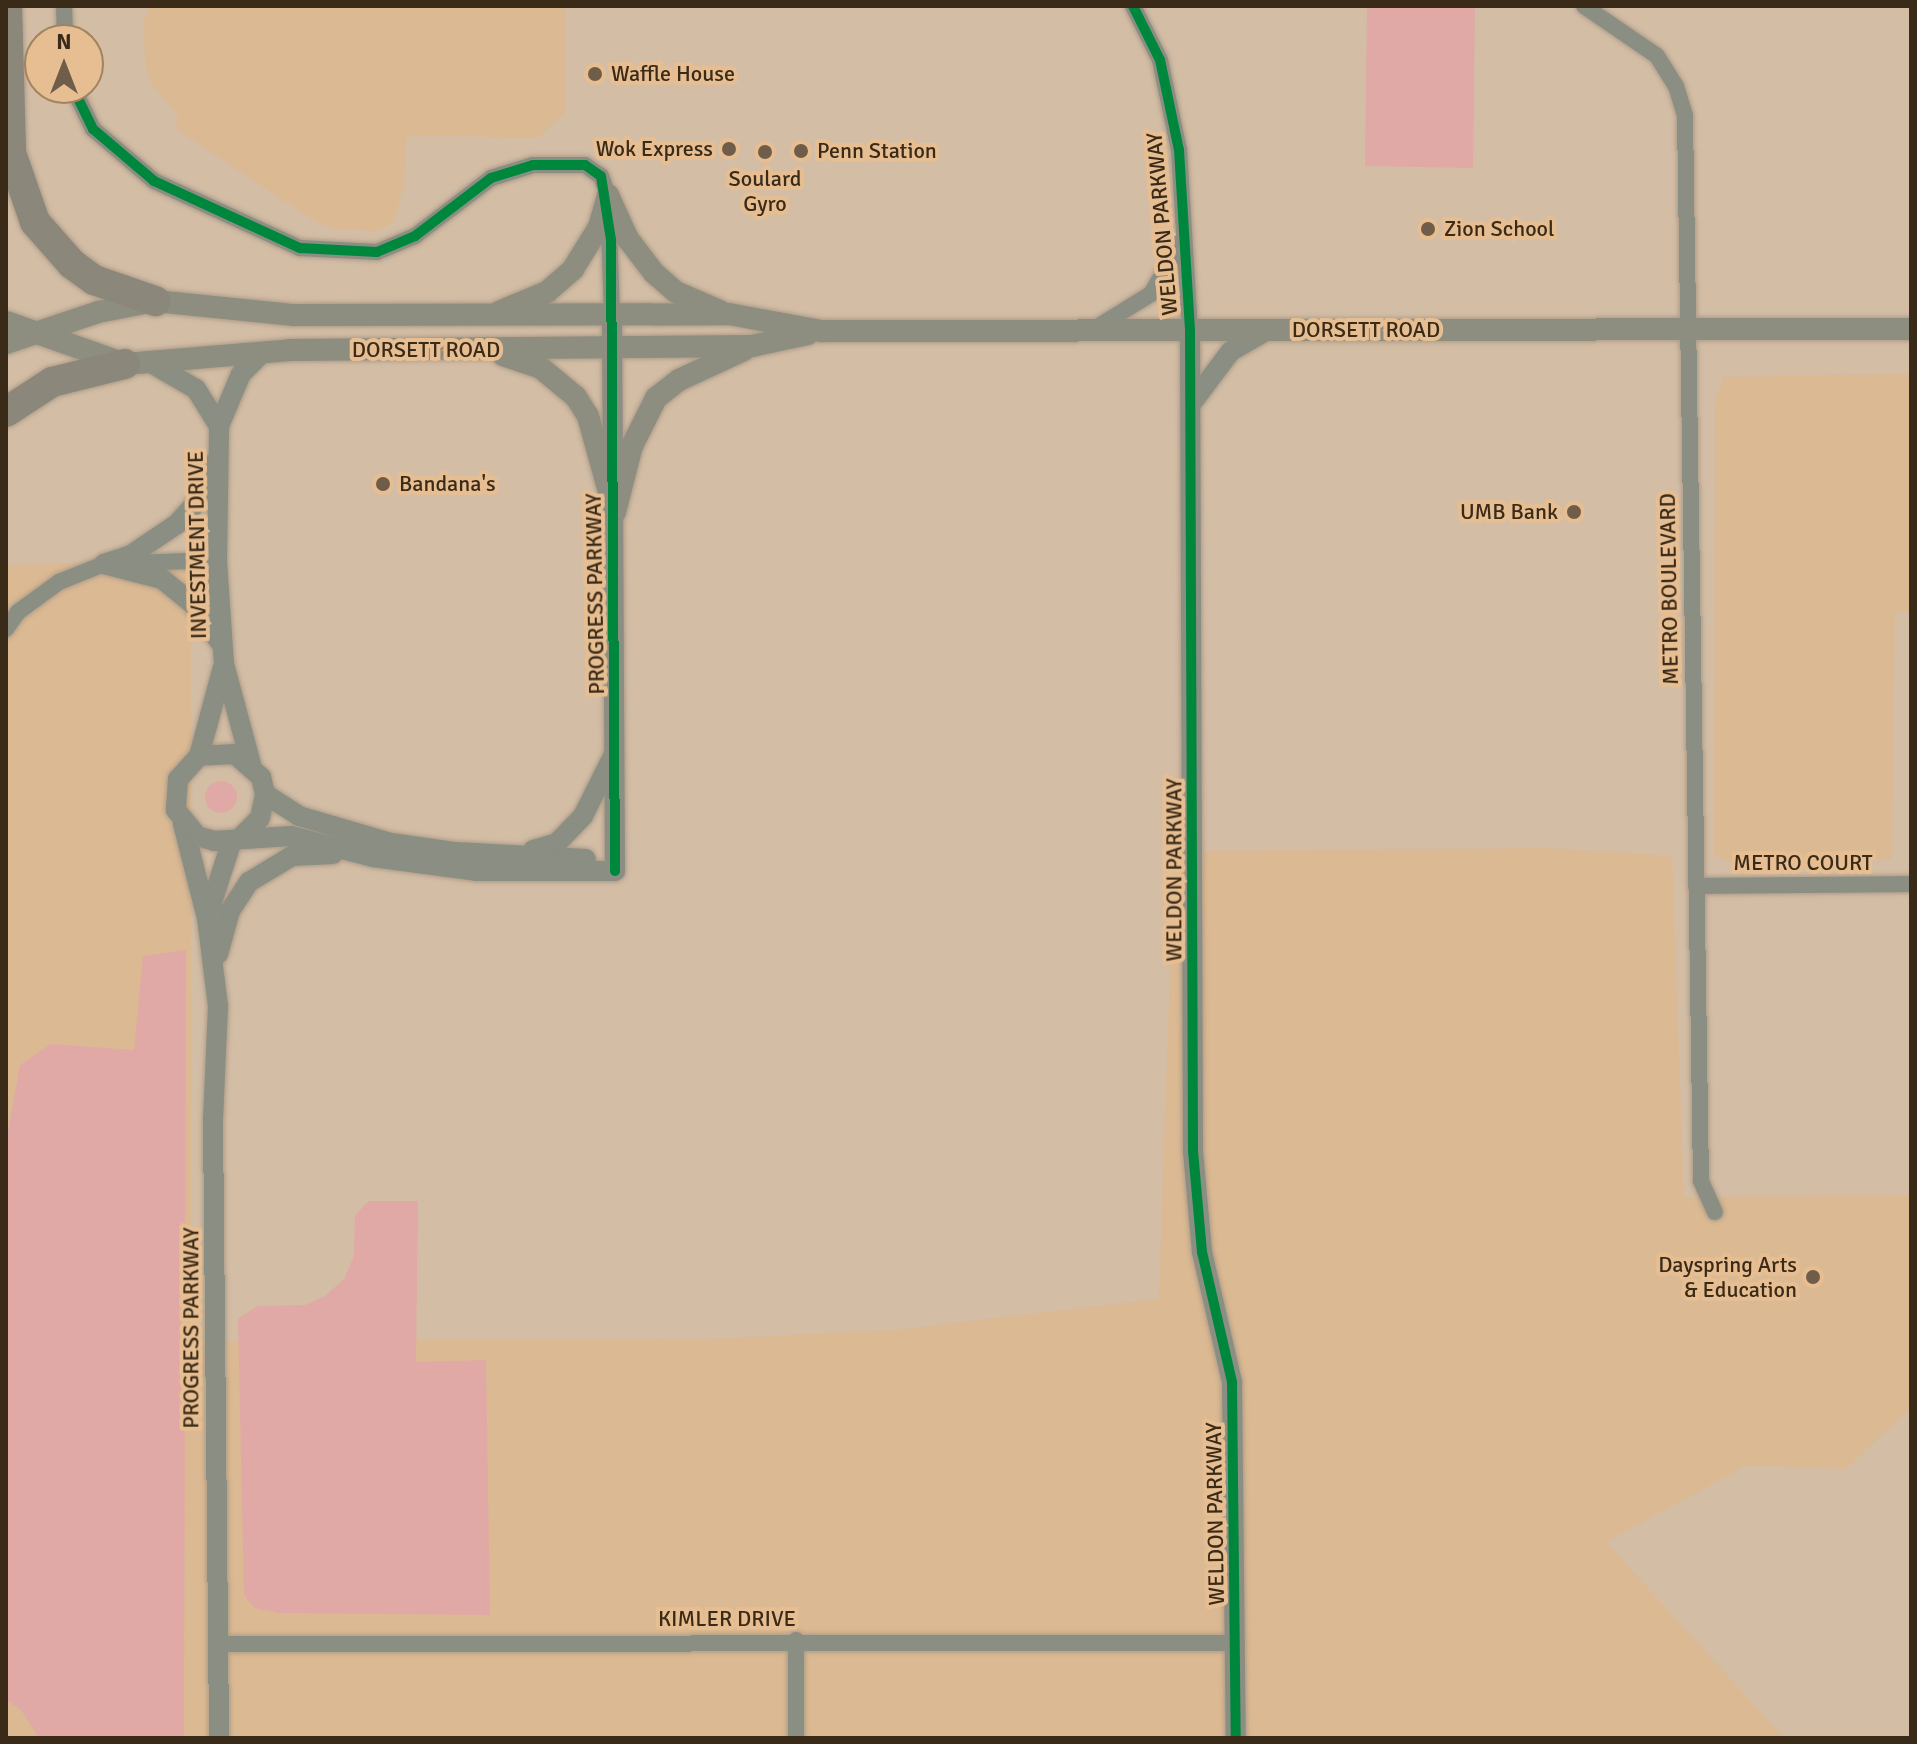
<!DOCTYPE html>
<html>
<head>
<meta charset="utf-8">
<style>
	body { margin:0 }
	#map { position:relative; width:1917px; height:1744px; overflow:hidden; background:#d3bda5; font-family:Signika,sans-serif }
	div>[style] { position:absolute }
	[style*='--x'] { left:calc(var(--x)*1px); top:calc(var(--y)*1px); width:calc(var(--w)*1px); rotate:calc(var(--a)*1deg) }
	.built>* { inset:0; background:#dbb992 }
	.green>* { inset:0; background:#e1a9a5 }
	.round { border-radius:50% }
	.roads { filter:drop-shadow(0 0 2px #ae9d89) drop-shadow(0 0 2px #ae9d89) }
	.minor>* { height:16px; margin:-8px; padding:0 8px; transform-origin:8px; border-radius:8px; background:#8b8e82 }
	.tertiary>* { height:20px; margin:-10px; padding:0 10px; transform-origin:10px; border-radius:10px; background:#8b8e82 }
	.secondary>* { height:22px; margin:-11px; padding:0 11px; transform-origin:11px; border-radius:11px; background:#8d8e80 }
	.motorway>* { height:30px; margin:-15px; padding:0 15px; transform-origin:15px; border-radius:15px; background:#8b877a }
	.cycleway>* { height:10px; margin:-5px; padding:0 5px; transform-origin:5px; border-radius:5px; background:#00873e }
	.dots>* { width:22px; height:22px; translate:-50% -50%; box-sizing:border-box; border:4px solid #e6be92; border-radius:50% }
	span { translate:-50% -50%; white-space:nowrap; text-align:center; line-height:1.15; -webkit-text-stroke:8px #e6be92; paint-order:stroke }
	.poi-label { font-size:22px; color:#3a2a18 }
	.left { translate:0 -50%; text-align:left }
	.right { translate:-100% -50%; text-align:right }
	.street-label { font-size:22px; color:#3a2a18 }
	.frame { position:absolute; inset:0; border:8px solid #3a2a18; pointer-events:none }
	.north { position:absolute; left:24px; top:24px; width:80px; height:80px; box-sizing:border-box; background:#e6be92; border:2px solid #a18361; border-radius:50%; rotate:0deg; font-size:22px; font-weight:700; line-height:32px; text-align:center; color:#3a2a18 }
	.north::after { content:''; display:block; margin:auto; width:28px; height:36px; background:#705d49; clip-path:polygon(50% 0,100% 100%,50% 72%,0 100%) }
</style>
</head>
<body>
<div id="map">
	<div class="built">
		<div style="clip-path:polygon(150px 6px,565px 6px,565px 112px,538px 138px,407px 135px,403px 188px,394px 222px,376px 231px,336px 229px,319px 224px,175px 128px,178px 115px,151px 84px,145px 60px,144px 22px)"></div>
		<div style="clip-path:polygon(1911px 374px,1911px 611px,1895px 611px,1892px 859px,1730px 862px,1714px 855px,1715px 402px,1723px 377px)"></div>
		<div style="clip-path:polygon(191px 561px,191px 1341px,712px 1339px,894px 1330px,1159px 1299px,1174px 851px,1545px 848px,1672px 856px,1684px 1197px,1911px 1196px,1911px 1407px,1846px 1469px,1747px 1465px,1606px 1542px,1784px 1738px,6px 1738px,6px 565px)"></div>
	</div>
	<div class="green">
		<div style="clip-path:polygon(1367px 6px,1475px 6px,1473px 168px,1365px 166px)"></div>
		<div class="round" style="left:205px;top:781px;width:32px;height:32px"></div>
		<div style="clip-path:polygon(186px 950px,184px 1738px,39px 1738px,21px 1710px,6px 1700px,6px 1142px,20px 1065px,51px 1044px,134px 1050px,143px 956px)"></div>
		<div style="clip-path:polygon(369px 1201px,418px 1201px,416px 1362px,486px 1360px,490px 1615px,279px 1613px,254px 1608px,244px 1595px,238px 1318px,258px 1306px,305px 1305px,325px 1296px,344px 1279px,354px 1256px,355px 1215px)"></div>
	</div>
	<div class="roads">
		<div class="minor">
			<div style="--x:64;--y:6;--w:34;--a:88"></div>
			<div style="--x:1133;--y:6;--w:60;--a:63.4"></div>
			<div style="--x:1160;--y:60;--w:92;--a:78.1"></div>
			<div style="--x:1179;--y:150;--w:181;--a:86.5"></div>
			<div style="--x:1584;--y:6;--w:88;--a:34.4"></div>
			<div style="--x:1657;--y:56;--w:36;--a:58"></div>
			<div style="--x:1676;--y:86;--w:31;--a:73"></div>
			<div style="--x:1685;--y:116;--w:1065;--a:89.14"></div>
			<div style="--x:1701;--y:1181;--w:34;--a:66"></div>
			<div style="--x:73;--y:88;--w:46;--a:64"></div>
			<div style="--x:93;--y:129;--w:80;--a:40.4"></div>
			<div style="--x:154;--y:181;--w:161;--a:24.7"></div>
			<div style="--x:300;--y:248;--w:77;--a:3"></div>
			<div style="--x:377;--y:252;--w:41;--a:-22.8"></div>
			<div style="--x:415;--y:236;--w:96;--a:-37.3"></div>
			<div style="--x:491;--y:178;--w:44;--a:-17.2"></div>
			<div style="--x:533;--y:165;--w:52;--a:0"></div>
			<div style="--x:585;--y:165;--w:19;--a:35"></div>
			<div style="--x:601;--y:176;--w:20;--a:70"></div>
			<div style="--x:608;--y:195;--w:121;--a:88.1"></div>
			<div style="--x:1094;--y:329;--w:67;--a:-31.6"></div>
			<div style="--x:1151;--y:294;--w:61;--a:-59.7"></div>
			<div style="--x:6;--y:629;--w:21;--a:-55"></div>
			<div style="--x:18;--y:612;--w:51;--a:-36.2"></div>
			<div style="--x:59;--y:582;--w:48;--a:-21.8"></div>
			<div style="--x:104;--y:564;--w:113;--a:-2"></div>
			<div style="--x:1696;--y:886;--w:215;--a:-0.5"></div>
			<div style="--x:796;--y:1640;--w:98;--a:90"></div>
			<div style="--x:218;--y:1644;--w:1019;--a:-0.06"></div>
		</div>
		<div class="tertiary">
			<div style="--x:612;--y:316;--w:555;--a:89.69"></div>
			<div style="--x:1190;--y:331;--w:820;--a:89.79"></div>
			<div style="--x:1193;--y:1151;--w:101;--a:84.9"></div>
			<div style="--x:1202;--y:1252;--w:133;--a:77"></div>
			<div style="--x:1232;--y:1382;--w:356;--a:89.4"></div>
			<div style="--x:153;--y:364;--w:50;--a:30.2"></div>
			<div style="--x:196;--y:389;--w:44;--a:58.1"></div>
			<div style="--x:1191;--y:404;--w:66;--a:-53"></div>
			<div style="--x:1231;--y:351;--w:40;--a:-29.7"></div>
			<div style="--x:104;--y:564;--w:28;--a:-18"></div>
			<div style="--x:131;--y:555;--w:55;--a:-34"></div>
			<div style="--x:177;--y:524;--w:28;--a:-48"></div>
			<div style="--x:196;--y:503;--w:44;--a:-65.8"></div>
			<div style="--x:104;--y:564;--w:60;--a:14.5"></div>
			<div style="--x:162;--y:579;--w:40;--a:39"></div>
			<div style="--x:193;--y:604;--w:50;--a:54.7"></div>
			<div style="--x:199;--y:756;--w:92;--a:-74.9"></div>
			<div style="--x:251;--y:764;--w:104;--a:-105.1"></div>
			<div style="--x:224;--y:664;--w:104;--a:-93.9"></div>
			<div style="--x:217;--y:560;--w:134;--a:-89.1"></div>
			<div style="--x:219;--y:426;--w:56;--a:-67.1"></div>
			<div style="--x:241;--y:374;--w:31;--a:-45"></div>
			<div style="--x:265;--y:794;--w:40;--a:32.9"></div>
			<div style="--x:299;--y:816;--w:96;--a:16.4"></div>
			<div style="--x:391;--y:843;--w:65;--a:8"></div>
			<div style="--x:455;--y:852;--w:131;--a:3.1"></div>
			<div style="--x:183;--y:824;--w:97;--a:75.7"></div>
			<div style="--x:207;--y:918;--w:89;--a:82.9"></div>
			<div style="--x:218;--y:1006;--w:114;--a:92.5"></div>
			<div style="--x:213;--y:1120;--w:618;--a:89.44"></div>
			<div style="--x:242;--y:836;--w:25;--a:-45"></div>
			<div style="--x:260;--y:818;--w:25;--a:-78"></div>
			<div style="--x:265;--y:794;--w:17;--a:-103"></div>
			<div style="--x:261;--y:777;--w:35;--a:-139"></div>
			<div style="--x:235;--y:754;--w:36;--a:177"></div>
			<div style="--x:199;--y:756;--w:31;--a:132"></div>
			<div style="--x:178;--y:779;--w:31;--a:94"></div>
			<div style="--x:176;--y:810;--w:33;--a:51"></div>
			<div style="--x:197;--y:836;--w:18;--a:16"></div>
			<div style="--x:214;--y:841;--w:77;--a:-3.7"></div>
			<div style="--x:291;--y:836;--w:85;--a:14.4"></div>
			<div style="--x:373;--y:857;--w:104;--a:7.7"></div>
			<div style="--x:476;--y:871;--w:139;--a:0"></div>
			<div style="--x:533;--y:850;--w:25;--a:-16"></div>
			<div style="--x:557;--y:843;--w:37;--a:-46"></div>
			<div style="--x:583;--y:816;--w:69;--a:-63.4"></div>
			<div style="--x:207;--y:918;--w:82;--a:-72.2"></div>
			<div style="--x:218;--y:954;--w:45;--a:-74.4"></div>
			<div style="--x:230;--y:911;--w:35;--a:-57"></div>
			<div style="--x:249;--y:882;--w:50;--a:-31.2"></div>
			<div style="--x:292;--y:856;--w:41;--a:-2.8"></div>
		</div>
		<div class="secondary">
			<div style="--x:608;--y:195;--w:48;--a:65.6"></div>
			<div style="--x:628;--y:239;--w:43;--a:52.6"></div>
			<div style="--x:654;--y:273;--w:29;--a:41"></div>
			<div style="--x:676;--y:292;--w:48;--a:23.4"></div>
			<div style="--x:499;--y:312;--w:52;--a:-22.6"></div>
			<div style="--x:547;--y:292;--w:35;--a:-41"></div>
			<div style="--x:573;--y:269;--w:49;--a:-58.2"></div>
			<div style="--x:599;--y:227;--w:33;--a:-74"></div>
			<div style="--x:6;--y:322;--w:126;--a:19.4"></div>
			<div style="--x:125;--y:364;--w:166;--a:-4.8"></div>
			<div style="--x:290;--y:350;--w:462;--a:-0.5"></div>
			<div style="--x:752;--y:346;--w:57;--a:-12.1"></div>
			<div style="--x:6;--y:343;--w:97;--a:-18.6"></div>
			<div style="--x:98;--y:312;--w:58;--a:-10.9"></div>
			<div style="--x:155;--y:301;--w:140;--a:5.8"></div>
			<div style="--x:294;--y:315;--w:435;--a:-0.1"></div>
			<div style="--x:729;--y:314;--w:94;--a:10.5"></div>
			<div style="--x:821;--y:331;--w:1090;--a:-0.11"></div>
			<div style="--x:503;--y:355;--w:40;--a:18.9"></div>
			<div style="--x:541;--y:368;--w:45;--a:39.6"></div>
			<div style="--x:576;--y:397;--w:22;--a:58"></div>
			<div style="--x:588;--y:416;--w:98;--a:74.5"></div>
			<div style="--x:615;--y:512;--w:68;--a:-75.6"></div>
			<div style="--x:632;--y:446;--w:54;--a:-63.4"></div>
			<div style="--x:656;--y:398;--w:29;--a:-38"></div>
			<div style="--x:679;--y:380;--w:72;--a:-24.8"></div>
		</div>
		<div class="motorway">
			<div style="--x:7;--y:6;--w:147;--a:88.4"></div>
			<div style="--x:11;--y:153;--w:73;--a:70.8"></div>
			<div style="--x:35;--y:222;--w:56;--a:48.6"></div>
			<div style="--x:72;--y:264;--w:27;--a:36"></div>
			<div style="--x:94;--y:280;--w:65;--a:19"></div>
			<div style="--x:6;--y:412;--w:55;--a:-33.1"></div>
			<div style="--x:52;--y:382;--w:75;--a:-13.9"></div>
		</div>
	</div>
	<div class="cycleway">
		<div style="--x:1133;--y:6;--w:60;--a:63.4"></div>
		<div style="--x:1160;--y:60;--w:92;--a:78.1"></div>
		<div style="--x:1179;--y:150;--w:181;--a:86.5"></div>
		<div style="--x:1190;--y:331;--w:820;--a:89.79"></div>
		<div style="--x:1193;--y:1151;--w:101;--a:84.9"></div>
		<div style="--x:1202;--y:1252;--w:133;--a:77"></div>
		<div style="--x:1232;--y:1382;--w:356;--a:89.4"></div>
		<div style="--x:73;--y:88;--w:46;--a:64"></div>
		<div style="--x:93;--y:129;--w:80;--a:40.4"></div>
		<div style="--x:154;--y:181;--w:161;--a:24.7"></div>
		<div style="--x:300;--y:248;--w:77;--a:3"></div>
		<div style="--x:377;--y:252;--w:41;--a:-22.8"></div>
		<div style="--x:415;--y:236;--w:96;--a:-37.3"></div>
		<div style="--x:491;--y:178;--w:44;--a:-17.2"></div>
		<div style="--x:533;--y:165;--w:52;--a:0"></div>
		<div style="--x:585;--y:165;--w:19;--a:35"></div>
		<div style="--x:601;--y:176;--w:65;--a:81.1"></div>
		<div style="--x:611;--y:240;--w:631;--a:89.64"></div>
	</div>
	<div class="dots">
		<div style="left:595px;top:74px;background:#705d49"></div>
		<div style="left:729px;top:149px;background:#705d49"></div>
		<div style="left:801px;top:151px;background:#705d49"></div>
		<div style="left:765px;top:152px;background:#705d49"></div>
		<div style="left:1428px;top:229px;background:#705d49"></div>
		<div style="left:383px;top:484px;background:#705d49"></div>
		<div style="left:1574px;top:512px;background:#705d49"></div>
		<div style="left:1813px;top:1277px;background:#705d49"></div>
	</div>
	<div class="poi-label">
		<span class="left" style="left:611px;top:74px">Waffle House</span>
		<span class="right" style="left:713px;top:149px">Wok Express</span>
		<span class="left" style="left:817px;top:151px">Penn Station</span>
		<span style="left:765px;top:191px">Soulard<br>Gyro</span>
		<span class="left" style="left:1444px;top:229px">Zion School</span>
		<span class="left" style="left:399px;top:484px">Bandana's</span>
		<span class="right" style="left:1558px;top:512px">UMB Bank</span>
		<span class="right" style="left:1797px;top:1277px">Dayspring Arts<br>&amp; Education</span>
	</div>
	<div class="street-label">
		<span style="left:1162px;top:224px;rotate:-95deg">WELDON PARKWAY</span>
		<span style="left:1366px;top:330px">DORSETT ROAD</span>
		<span style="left:426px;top:350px">DORSETT ROAD</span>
		<span style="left:197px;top:545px;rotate:-91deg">INVESTMENT DRIVE</span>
		<span style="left:1669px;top:589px;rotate:-91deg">METRO BOULEVARD</span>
		<span style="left:595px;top:594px;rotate:-91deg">PROGRESS PARKWAY</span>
		<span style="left:1803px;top:863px">METRO COURT</span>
		<span style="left:1174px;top:870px;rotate:-90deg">WELDON PARKWAY</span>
		<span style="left:191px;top:1328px;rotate:-90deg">PROGRESS PARKWAY</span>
		<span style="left:1215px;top:1514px;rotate:-91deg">WELDON PARKWAY</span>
		<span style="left:727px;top:1619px">KIMLER DRIVE</span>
	</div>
	<div class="frame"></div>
	<div class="north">N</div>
</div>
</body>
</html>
